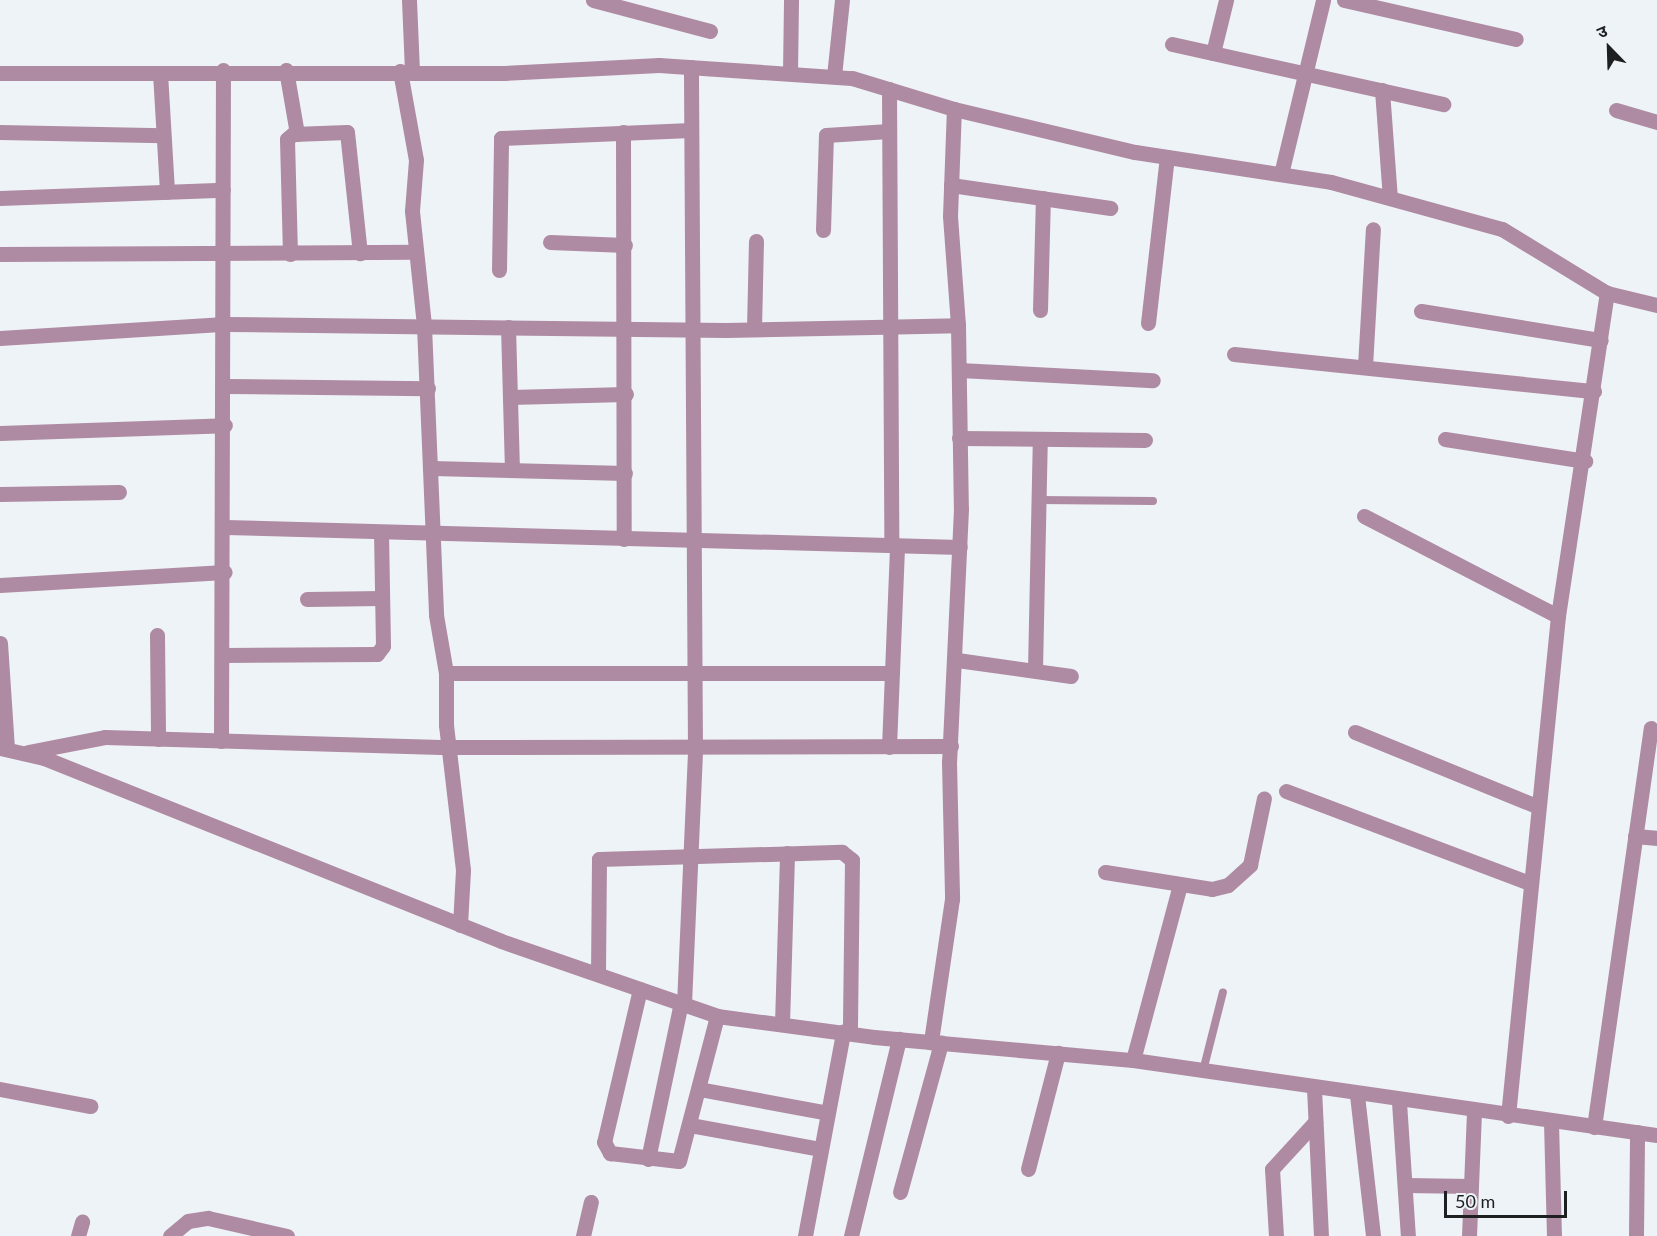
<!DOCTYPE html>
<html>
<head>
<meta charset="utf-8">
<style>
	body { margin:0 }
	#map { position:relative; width:1657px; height:1236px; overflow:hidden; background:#eef3f8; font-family:Lato,"Noto Sans Devanagari",sans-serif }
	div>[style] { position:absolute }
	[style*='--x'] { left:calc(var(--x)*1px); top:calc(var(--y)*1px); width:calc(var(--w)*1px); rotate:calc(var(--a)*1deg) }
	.lane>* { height:8px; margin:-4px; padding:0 4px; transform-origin:4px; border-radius:4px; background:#ae8ba2 }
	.street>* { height:15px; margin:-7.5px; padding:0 7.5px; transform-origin:7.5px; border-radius:7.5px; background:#ae8ba2 }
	span { translate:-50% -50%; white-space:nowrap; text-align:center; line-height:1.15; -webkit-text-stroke:5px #eef3f8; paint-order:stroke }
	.north { position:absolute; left:1579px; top:18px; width:60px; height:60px; -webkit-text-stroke:4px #eef3f8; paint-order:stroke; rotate:337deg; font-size:16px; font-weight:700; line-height:24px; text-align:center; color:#1d1f21 }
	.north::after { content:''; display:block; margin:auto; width:21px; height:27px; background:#1d1f21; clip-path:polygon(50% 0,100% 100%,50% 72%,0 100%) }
	.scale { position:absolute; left:1444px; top:1191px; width:123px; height:27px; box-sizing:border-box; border:3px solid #1d1f21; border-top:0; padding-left:8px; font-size:18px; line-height:21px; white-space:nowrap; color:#1d1f21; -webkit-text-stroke:4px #eef3f8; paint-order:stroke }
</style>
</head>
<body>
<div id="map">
	<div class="lane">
		<div style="--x:1038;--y:500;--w:115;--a:0.5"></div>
		<div style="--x:1203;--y:1071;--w:81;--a:-75.8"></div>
	</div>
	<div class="street">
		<div style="--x:409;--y:0;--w:71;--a:87.6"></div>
		<div style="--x:593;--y:0;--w:121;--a:14.8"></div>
		<div style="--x:1344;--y:0;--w:176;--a:12.8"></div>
		<div style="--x:1172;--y:44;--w:278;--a:12.5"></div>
		<div style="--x:1213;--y:53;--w:55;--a:-76.2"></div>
		<div style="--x:286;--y:70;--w:65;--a:80.2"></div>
		<div style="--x:400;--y:71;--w:90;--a:79.8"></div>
		<div style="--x:416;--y:160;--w:51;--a:94.5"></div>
		<div style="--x:412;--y:211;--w:116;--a:84"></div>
		<div style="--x:424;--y:326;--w:289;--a:87.6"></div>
		<div style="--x:436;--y:615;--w:59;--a:80.2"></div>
		<div style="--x:446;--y:673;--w:52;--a:90"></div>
		<div style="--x:446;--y:725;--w:146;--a:83.3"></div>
		<div style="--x:463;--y:870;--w:55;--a:93.1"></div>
		<div style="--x:0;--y:73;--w:504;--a:0"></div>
		<div style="--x:504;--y:73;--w:155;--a:-3"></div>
		<div style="--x:659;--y:65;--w:193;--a:3.9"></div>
		<div style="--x:852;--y:78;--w:107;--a:16.9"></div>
		<div style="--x:160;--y:73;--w:119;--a:86.6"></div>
		<div style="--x:790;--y:73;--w:73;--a:-89.2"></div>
		<div style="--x:834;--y:76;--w:76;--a:-84"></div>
		<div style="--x:889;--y:89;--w:456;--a:89.7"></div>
		<div style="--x:1382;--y:90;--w:108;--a:85.8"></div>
		<div style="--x:1616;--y:110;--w:43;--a:16.3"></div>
		<div style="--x:0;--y:132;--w:163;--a:1.1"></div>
		<div style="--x:623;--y:132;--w:407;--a:89.9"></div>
		<div style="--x:1281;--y:174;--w:179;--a:-76.4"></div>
		<div style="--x:951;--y:185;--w:161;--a:8.2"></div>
		<div style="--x:0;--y:198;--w:223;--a:-2.1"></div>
		<div style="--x:823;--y:230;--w:95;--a:-88.2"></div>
		<div style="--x:826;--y:135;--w:63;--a:-3.6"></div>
		<div style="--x:550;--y:242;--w:75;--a:2.3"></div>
		<div style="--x:0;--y:254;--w:415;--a:-0.3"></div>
		<div style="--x:290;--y:254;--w:115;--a:-91.5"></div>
		<div style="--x:287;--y:139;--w:8;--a:-40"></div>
		<div style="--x:293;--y:134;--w:54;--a:-2.1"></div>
		<div style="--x:347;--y:132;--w:122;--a:83.9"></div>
		<div style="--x:499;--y:270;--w:132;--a:-89.1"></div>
		<div style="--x:501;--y:138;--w:190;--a:-2.4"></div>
		<div style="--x:1040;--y:310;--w:112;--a:-88.5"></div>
		<div style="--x:1421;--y:311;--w:182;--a:9.2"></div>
		<div style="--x:1148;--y:323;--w:167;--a:-83.5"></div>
		<div style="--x:958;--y:325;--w:109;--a:-94.2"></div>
		<div style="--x:950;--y:216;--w:107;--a:-87.9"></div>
		<div style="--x:954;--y:109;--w:186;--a:13.4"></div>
		<div style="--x:1135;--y:152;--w:198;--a:8.7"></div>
		<div style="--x:1331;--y:182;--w:177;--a:15.4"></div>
		<div style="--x:1502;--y:229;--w:123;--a:31.4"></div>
		<div style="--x:1607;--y:293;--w:51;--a:13.5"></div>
		<div style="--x:508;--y:327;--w:143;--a:88.4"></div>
		<div style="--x:754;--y:329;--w:88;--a:-88.7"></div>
		<div style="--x:0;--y:338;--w:225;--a:-3.6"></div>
		<div style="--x:225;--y:324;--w:501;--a:0.69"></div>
		<div style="--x:726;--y:330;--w:232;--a:-1.2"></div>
		<div style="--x:958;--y:325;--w:184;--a:89.1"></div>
		<div style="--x:961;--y:509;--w:253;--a:92.7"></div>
		<div style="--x:949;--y:762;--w:137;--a:88.7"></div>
		<div style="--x:952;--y:899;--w:145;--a:98.4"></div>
		<div style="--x:1234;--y:354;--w:362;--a:5.9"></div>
		<div style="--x:1365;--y:366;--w:137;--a:-86.7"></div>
		<div style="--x:959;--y:370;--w:194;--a:3"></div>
		<div style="--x:225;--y:386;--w:203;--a:0.6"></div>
		<div style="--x:510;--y:397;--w:116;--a:-1.5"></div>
		<div style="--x:0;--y:433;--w:225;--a:-2"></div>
		<div style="--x:959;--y:438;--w:186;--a:0.6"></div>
		<div style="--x:1445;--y:439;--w:142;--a:8.9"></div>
		<div style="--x:432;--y:468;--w:193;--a:1.5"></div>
		<div style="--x:0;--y:494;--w:119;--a:-1"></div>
		<div style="--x:1364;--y:516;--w:218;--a:27.3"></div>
		<div style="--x:225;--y:527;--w:735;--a:1.56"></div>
		<div style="--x:0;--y:585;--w:225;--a:-3.3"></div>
		<div style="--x:307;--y:599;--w:75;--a:-0.8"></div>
		<div style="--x:157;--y:635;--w:104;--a:89.4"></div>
		<div style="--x:0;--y:643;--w:105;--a:86.2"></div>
		<div style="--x:223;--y:655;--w:154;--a:-0.4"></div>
		<div style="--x:377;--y:654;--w:10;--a:-53"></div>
		<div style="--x:383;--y:646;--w:113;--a:-91"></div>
		<div style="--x:957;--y:660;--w:115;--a:8"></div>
		<div style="--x:1035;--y:670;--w:231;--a:-88.8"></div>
		<div style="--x:446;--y:673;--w:446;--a:0"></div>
		<div style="--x:1355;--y:732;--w:196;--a:22.2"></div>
		<div style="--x:221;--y:741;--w:671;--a:-89.83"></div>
		<div style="--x:889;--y:747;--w:202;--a:-87.7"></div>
		<div style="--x:0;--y:748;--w:45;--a:12.8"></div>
		<div style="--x:44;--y:758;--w:492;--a:21.8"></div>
		<div style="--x:501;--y:941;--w:229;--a:19.1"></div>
		<div style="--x:717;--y:1016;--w:158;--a:7.6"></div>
		<div style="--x:874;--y:1037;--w:260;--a:5.1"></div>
		<div style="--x:1133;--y:1060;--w:529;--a:8.15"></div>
		<div style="--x:28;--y:752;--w:78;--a:-11"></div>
		<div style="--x:105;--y:737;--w:344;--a:1.7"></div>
		<div style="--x:449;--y:747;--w:502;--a:-0.11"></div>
		<div style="--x:1286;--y:791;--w:260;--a:20.7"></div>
		<div style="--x:1635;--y:836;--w:22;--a:5"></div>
		<div style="--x:1105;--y:872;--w:108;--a:9"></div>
		<div style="--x:1212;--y:889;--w:16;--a:-14"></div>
		<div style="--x:1228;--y:885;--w:30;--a:-42"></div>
		<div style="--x:1250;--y:865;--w:68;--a:-78.2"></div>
		<div style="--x:598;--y:974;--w:115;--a:-89.5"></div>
		<div style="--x:599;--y:859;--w:243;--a:-1.7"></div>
		<div style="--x:842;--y:852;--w:13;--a:39"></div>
		<div style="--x:852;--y:860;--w:173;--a:90.7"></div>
		<div style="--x:640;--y:989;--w:157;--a:103.2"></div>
		<div style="--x:604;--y:1142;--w:13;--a:61"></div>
		<div style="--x:610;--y:1153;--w:69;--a:6.6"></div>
		<div style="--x:679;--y:1161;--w:150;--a:-75.3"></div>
		<div style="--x:684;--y:1004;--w:255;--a:-87.5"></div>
		<div style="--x:695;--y:749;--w:682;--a:-90.34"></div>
		<div style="--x:782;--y:1024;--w:171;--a:-88.3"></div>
		<div style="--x:1133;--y:1060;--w:182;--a:-75"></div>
		<div style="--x:1314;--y:1088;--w:148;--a:87.3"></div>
		<div style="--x:0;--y:1089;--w:92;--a:10.7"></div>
		<div style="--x:699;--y:1089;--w:131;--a:10.5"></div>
		<div style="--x:1357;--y:1095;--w:142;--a:83.5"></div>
		<div style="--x:1399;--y:1102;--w:134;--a:86.2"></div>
		<div style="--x:1508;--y:1116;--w:502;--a:-84.29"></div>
		<div style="--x:1558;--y:616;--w:327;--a:-81.4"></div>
		<div style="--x:1551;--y:1122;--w:114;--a:88.5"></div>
		<div style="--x:690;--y:1125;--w:133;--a:10.4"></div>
		<div style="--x:1594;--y:1127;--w:403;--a:-81.9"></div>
		<div style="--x:648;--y:1159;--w:159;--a:-78.1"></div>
		<div style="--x:1028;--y:1169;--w:120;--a:-75.5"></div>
		<div style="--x:1405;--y:1185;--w:66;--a:0.9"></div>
		<div style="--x:900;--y:1192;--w:155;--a:-74.6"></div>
		<div style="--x:78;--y:1236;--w:15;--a:-74"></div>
		<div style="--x:170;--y:1236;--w:23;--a:-40"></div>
		<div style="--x:188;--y:1221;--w:20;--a:-9"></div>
		<div style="--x:208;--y:1218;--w:81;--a:12.8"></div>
		<div style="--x:583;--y:1236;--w:35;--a:-77"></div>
		<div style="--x:805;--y:1236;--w:208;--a:-79.4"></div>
		<div style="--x:851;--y:1236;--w:203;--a:-76.3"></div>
		<div style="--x:1276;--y:1236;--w:67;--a:-93.4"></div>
		<div style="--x:1272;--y:1169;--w:64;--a:-47.5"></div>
		<div style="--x:1469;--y:1236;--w:124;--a:-87.7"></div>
		<div style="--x:1636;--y:1236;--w:104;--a:-89.4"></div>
	</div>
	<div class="north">उ</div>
	<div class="scale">50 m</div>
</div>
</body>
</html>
